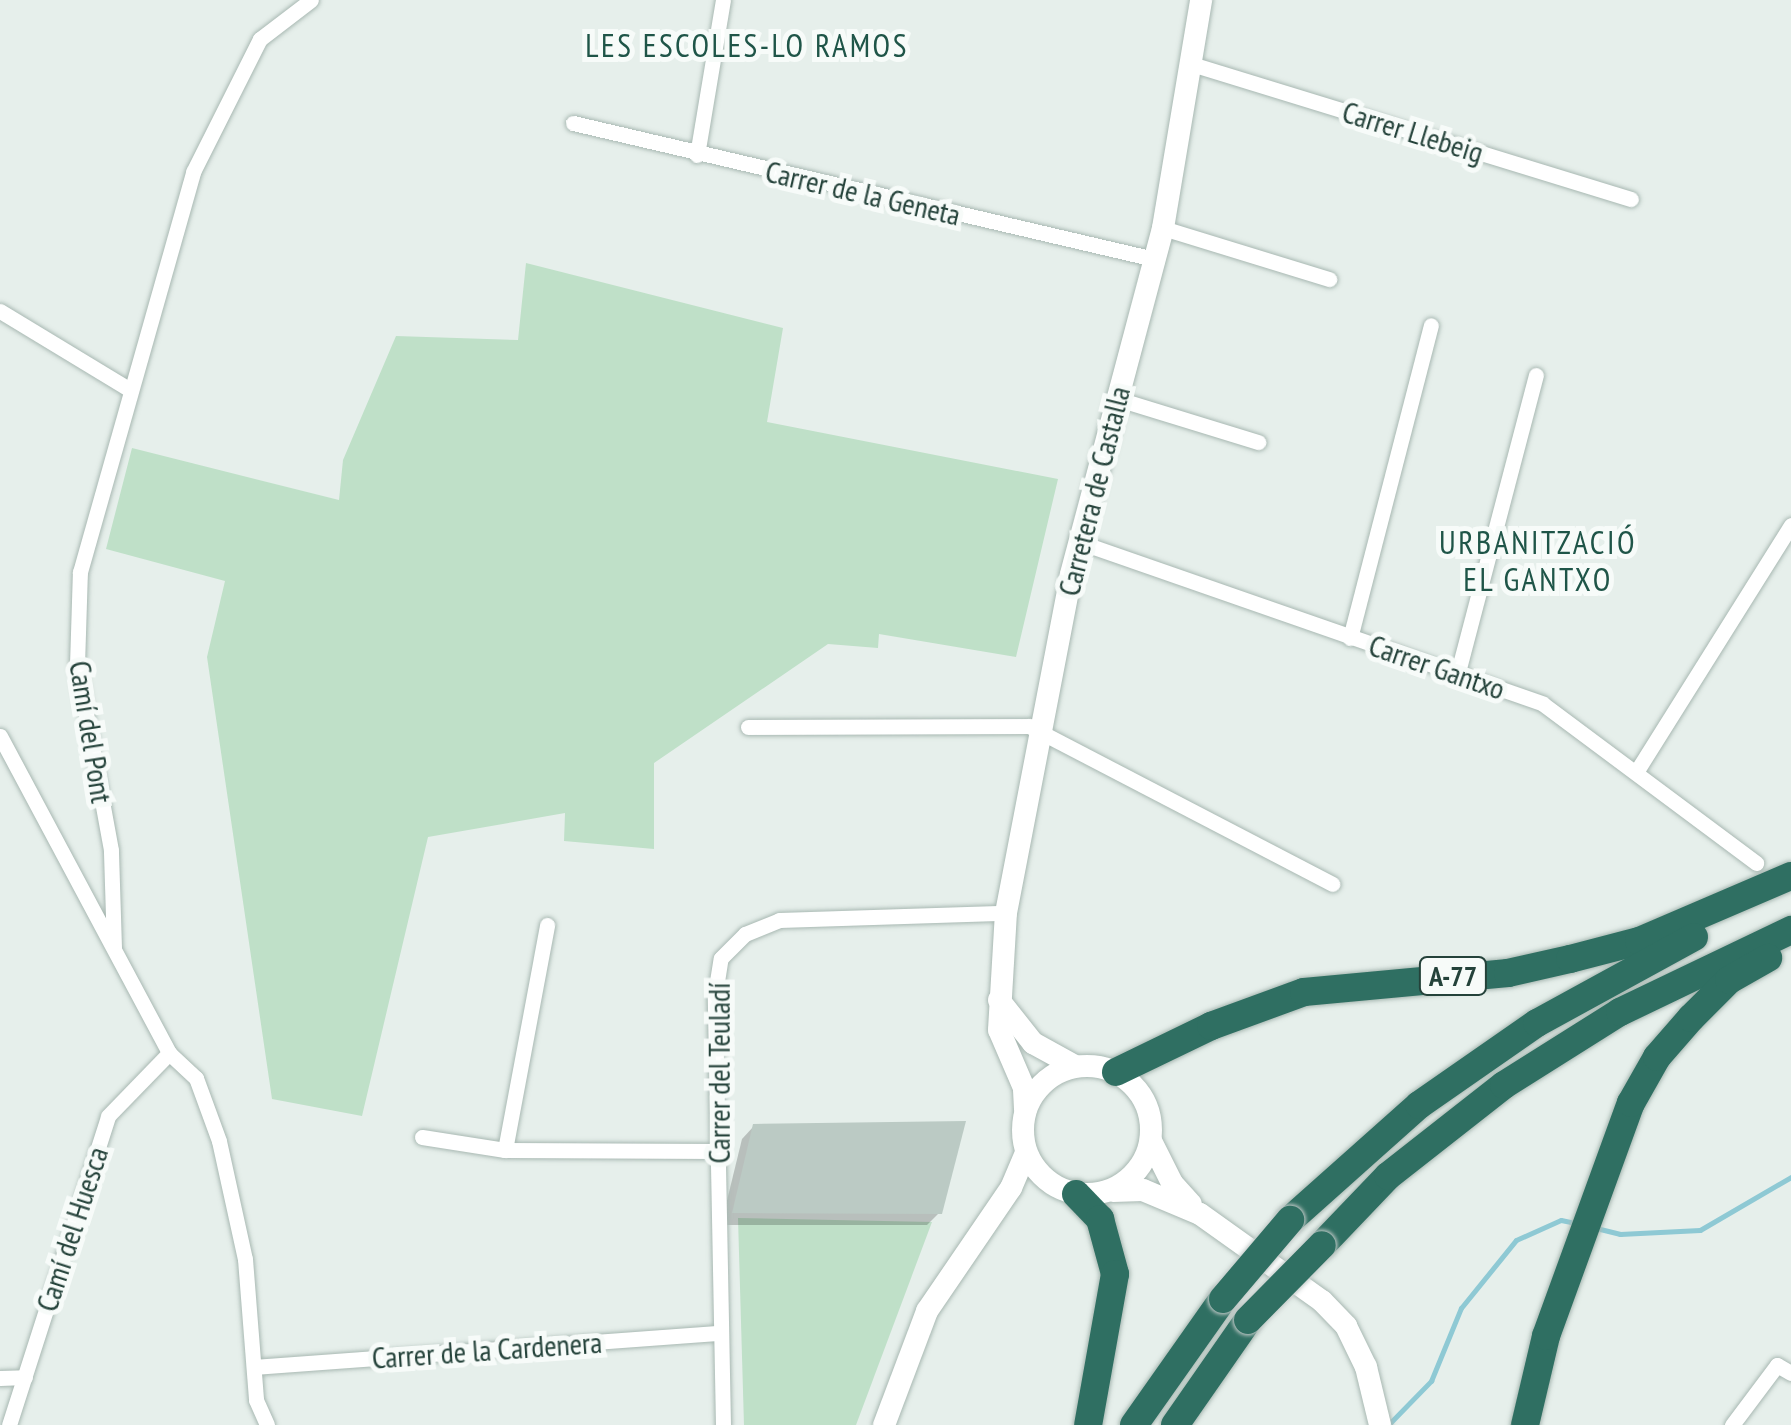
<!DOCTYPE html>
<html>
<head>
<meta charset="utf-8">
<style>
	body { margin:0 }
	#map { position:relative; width:1791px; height:1425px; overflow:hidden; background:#e6efeb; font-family:"PT Sans Narrow",sans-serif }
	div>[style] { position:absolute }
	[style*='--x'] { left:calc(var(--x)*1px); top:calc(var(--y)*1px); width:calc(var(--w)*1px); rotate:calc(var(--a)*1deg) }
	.green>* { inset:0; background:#bfe0c8 }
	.shadow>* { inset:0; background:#0003 }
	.stream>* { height:5px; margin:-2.5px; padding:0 2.5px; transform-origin:2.5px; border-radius:2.5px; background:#8ec9d4 }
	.building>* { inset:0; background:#bbcac4 }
	.roads { filter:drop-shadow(0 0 2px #a8b8b2) drop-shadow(0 0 2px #a8b8b2) }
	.street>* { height:15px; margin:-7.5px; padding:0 7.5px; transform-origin:7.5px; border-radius:7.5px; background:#fff }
	.secondary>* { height:22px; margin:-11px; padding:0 11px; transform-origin:11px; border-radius:11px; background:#fff }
	.secondary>.ring { margin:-11px; padding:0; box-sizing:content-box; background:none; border:22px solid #fff; border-radius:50% }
	.highway>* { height:28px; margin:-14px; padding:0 14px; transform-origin:14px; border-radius:14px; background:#2f6f62 }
	.bridges { filter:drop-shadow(0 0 2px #c2cac8) drop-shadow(0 0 2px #c2cac8) }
	.highway-bridge>* { height:28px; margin:-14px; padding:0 14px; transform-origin:14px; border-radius:14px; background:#2f6f62 }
	span { translate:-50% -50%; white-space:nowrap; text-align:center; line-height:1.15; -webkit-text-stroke:10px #f7fbf9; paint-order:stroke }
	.shield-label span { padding:2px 8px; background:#f7fbf9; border:2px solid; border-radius:8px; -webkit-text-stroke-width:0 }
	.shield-label { font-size:28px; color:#24423a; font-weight:700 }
	.street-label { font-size:30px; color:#24423a }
	.neighbourhood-label { font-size:32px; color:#1f5548; letter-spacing:2.5px }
</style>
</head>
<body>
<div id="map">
	<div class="green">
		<div style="clip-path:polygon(526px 263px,783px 328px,767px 422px,1058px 479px,1016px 657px,879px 634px,878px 648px,828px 644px,654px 763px,654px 849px,564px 841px,565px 813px,428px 837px,362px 1116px,272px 1099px,207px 657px,225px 581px,106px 549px,132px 448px,339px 500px,343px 460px,396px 336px,518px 340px)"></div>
		<div style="clip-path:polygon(738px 1218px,932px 1222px,856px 1425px,744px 1425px)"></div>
	</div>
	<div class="shadow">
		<div style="clip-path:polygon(754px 1126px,940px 1212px,927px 1225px,721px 1225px,742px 1139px)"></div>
	</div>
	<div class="stream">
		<div style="--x:1596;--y:1228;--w:25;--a:14"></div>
		<div style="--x:1620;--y:1234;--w:80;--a:-2.9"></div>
		<div style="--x:1700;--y:1230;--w:105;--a:-30.2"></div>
		<div style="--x:1388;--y:1425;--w:62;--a:-45.7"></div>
		<div style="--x:1431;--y:1381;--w:79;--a:-67.7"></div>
		<div style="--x:1461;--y:1308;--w:87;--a:-51"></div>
		<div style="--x:1516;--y:1240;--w:49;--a:-24"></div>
		<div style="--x:1561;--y:1220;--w:14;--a:12"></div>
	</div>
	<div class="building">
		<div style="clip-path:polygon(966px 1121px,942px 1214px,732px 1213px,753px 1124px)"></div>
	</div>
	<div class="roads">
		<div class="street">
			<div style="--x:1195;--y:65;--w:456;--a:17.1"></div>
			<div style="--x:573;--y:123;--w:597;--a:13.17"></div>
			<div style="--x:697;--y:155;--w:157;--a:-80.5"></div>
			<div style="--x:1163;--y:228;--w:174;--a:17.1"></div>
			<div style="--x:0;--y:311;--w:149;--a:31.2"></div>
			<div style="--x:1115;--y:398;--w:150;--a:17.1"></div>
			<div style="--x:1079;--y:542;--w:491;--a:19.2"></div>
			<div style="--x:1543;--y:704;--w:266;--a:36.7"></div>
			<div style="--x:1350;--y:638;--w:323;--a:-75.5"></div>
			<div style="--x:1458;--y:672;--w:307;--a:-75.3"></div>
			<div style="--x:748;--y:727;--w:281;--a:-0.2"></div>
			<div style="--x:1029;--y:726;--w:342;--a:27.5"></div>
			<div style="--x:0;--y:736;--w:359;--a:61.9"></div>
			<div style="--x:169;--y:1053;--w:37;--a:43"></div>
			<div style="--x:196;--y:1078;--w:67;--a:69.9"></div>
			<div style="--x:219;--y:1141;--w:121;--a:77.6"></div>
			<div style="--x:245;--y:1259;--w:141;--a:85.5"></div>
			<div style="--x:256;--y:1400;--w:27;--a:66"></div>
			<div style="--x:1638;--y:769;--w:288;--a:-57.9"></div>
			<div style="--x:114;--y:948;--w:98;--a:-91.8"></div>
			<div style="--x:111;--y:850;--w:188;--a:-100.4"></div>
			<div style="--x:77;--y:665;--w:93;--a:-88.2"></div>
			<div style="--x:80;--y:572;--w:416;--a:-74.2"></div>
			<div style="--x:193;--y:172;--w:149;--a:-63.3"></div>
			<div style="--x:260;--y:39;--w:64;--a:-37.4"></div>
			<div style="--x:422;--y:1137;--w:84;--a:8.9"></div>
			<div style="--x:505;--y:1150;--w:213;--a:0.3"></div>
			<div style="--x:505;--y:1150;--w:229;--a:-79.4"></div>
			<div style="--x:254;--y:1367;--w:467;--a:-4.2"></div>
			<div style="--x:0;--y:1378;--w:25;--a:-2"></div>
			<div style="--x:9;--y:1425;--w:324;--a:-72.2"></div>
			<div style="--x:108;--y:1116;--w:88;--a:-45.9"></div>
			<div style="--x:723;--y:1425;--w:431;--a:-91.1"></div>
			<div style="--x:715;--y:994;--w:36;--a:-81"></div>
			<div style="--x:721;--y:958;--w:34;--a:-45"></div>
			<div style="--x:745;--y:934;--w:37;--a:-22"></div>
			<div style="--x:779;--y:920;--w:227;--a:-1.8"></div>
			<div style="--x:1732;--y:1425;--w:75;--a:-53.1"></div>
			<div style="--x:1777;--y:1365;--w:16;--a:30"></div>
		</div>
		<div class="secondary">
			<div style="--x:999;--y:1000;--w:55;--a:51.7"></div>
			<div style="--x:1033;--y:1043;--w:48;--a:28.7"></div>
			<div class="ring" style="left:1023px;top:1066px;width:106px;height:106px"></div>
			<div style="--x:1025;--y:1109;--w:21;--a:-93"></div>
			<div style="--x:1024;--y:1088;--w:63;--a:-113.3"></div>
			<div style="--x:999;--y:1030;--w:117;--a:-86.6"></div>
			<div style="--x:1006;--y:913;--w:345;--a:-79.1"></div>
			<div style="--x:1071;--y:574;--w:358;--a:-75.1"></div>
			<div style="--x:1163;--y:228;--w:231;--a:-80.5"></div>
			<div style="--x:1151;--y:1141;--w:47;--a:63.4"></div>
			<div style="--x:1172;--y:1183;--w:28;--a:48"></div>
			<div style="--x:1113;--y:1191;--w:30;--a:-2"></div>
			<div style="--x:1143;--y:1190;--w:62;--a:22.8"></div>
			<div style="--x:1200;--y:1214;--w:150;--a:35.5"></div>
			<div style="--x:1322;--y:1301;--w:35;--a:46"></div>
			<div style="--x:1346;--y:1326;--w:46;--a:64"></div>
			<div style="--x:1366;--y:1367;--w:60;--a:76.4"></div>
			<div style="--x:884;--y:1425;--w:122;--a:-69.3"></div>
			<div style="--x:927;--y:1311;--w:149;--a:-55.7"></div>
			<div style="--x:1011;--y:1188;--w:38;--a:-67"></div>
		</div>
		<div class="highway">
			<div style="--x:1116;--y:1072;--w:106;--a:-25.8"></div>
			<div style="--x:1211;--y:1026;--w:99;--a:-20.1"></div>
			<div style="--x:1304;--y:992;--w:205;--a:-5.3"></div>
			<div style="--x:1508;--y:973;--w:64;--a:-12.7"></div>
			<div style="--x:1570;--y:959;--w:71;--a:-14.6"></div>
			<div style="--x:1639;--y:941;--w:165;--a:-23.2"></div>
			<div style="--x:1076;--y:1194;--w:35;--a:46"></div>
			<div style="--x:1100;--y:1219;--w:57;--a:74.7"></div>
			<div style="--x:1115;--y:1274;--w:153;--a:100.1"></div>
			<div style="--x:1290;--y:1220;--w:173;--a:-41.7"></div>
			<div style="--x:1419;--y:1105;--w:144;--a:-34.8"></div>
			<div style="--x:1537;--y:1023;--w:179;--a:-28.7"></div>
			<div style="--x:1322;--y:1245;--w:95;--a:-46.3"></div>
			<div style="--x:1388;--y:1176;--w:147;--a:-38.1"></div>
			<div style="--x:1504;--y:1085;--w:137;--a:-32.2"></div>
			<div style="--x:1620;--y:1012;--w:190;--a:-25.6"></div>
			<div style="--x:1134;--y:1425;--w:154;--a:-54.8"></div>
			<div style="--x:1175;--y:1425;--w:128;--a:-55.2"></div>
			<div style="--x:1525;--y:1425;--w:91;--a:-76.7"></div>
			<div style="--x:1546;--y:1336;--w:248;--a:-70"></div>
			<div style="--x:1631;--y:1103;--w:53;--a:-60.5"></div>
			<div style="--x:1657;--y:1057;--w:52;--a:-48.9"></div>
			<div style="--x:1691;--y:1018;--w:54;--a:-45"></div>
			<div style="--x:1729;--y:980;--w:45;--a:-29.4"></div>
		</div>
	</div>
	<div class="bridges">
		<div class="highway-bridge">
			<div style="--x:1223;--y:1299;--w:104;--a:-49.7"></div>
			<div style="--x:1248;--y:1320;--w:105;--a:-45.4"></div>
		</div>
	</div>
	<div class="shield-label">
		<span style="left:1453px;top:976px">A-77</span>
	</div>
	<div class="street-label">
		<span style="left:1413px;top:132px;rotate:17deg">Carrer Llebeig</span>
		<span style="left:863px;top:193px;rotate:13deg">Carrer de la Geneta</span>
		<span style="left:1094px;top:491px;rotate:-76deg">Carretera de Castalla</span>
		<span style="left:1437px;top:667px;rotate:19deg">Carrer Gantxo</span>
		<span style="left:91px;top:732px;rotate:81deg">Camí del Pont</span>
		<span style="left:719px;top:1073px;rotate:-90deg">Carrer del Teuladí</span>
		<span style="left:72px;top:1229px;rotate:-72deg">Camí del Huesca</span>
		<span style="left:487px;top:1350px;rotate:-4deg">Carrer de la Cardenera</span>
	</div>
	<div class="neighbourhood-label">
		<span style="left:747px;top:45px">LES ESCOLES-LO RAMOS</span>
		<span style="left:1538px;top:561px">URBANITZACIÓ<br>EL GANTXO</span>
	</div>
</div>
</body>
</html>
